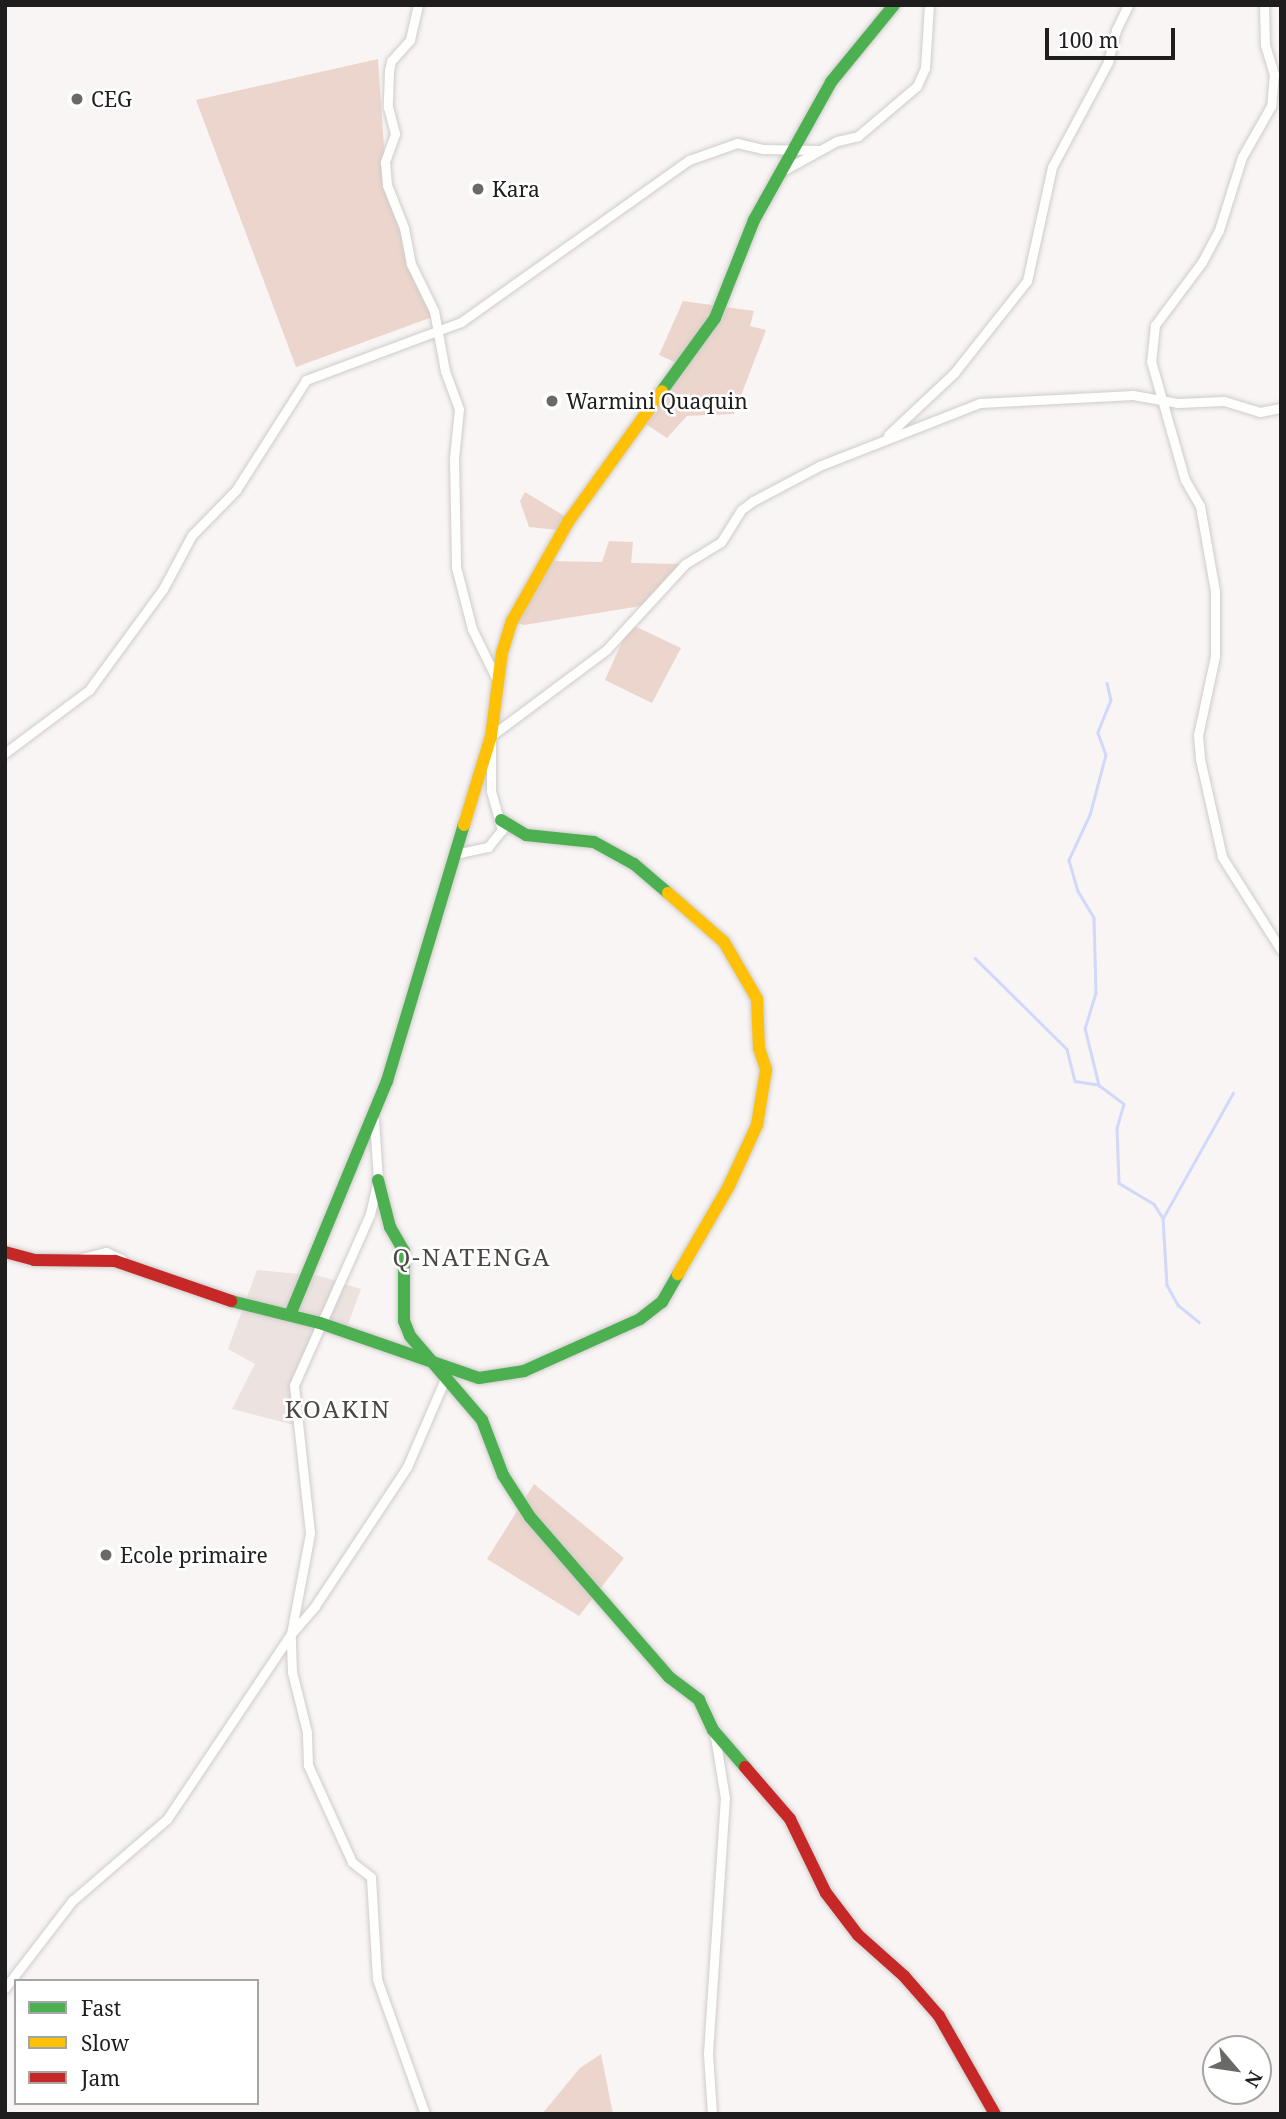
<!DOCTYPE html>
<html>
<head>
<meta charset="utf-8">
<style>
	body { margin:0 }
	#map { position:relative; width:1286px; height:2119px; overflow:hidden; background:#f8f5f4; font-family:"Noto Serif",serif }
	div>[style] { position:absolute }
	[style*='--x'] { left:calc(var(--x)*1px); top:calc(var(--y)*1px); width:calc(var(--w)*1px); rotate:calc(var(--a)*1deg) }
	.built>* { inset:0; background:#ece3e0 }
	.green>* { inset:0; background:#ecd5cc }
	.stream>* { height:2.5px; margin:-1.25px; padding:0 1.25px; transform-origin:1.25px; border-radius:1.25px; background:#d2d8fa }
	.roads { filter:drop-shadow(0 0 2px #cfcccb) drop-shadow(0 0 2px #cfcccb) }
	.street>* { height:9px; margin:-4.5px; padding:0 4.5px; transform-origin:4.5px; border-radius:4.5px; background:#fefefd }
	.fast>* { height:12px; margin:-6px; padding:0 6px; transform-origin:6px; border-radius:6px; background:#4caf50 }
	.slow>* { height:12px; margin:-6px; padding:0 6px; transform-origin:6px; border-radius:6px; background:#ffc107 }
	.jam>* { height:12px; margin:-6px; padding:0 6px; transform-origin:6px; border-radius:6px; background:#c62828 }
	.dots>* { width:19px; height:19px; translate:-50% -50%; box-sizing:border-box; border:4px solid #fff; border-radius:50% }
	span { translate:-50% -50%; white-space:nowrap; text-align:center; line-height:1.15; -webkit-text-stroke:5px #fff; paint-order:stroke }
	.poi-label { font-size:21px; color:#1f1d1d }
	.left { translate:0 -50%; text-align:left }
	.quarter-label { font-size:24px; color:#4b4745; letter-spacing:2px }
	.frame { position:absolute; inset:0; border:7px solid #1f1d1d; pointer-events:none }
	.legend { position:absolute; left:14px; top:1979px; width:245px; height:126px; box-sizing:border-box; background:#fff; border:2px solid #a5a5a5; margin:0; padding:9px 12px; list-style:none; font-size:21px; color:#1f1d1d }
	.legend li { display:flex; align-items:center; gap:14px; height:35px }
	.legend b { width:35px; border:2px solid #a5a5a5 }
	.north { position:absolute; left:1202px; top:2035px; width:70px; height:70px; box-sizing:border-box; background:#fff; border:2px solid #a5a5a5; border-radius:50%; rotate:119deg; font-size:19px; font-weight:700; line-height:28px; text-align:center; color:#1f1d1d }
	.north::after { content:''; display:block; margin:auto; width:24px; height:32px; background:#6b6968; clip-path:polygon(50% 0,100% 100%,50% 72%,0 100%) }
	.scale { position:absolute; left:1045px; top:28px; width:130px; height:32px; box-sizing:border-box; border:4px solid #1f1d1d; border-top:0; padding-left:9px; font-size:21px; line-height:24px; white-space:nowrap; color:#1f1d1d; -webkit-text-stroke:5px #fff; paint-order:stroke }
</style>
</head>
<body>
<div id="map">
	<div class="built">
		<div style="clip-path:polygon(257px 1270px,320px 1276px,361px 1289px,345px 1333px,320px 1324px,296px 1377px,298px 1426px,232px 1409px,255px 1364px,228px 1349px)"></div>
	</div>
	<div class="green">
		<div style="clip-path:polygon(378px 59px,385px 162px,411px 264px,435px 316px,296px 367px,196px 100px)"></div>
		<div style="clip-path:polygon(683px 301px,754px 311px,750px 326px,766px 330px,734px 414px,687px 416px,667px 438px,638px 419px,679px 364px,659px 355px)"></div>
		<div style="clip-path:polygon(525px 492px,566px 517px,558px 530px,529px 527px,520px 501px)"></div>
		<div style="clip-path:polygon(609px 541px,633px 542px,631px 563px,685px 564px,647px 605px,524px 625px,512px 621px,547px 561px,602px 562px)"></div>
		<div style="clip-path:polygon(630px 624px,681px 648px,652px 703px,605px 680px)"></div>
		<div style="clip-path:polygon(534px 1484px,624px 1558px,579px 1616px,487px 1559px)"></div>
		<div style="clip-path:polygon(601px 2054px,613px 2114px,542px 2114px,580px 2068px)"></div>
	</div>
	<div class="stream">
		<div style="--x:1107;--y:683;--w:17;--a:77"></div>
		<div style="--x:1111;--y:700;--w:35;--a:112"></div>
		<div style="--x:1098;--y:733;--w:23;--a:70"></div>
		<div style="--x:1106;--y:755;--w:62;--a:104.9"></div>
		<div style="--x:1090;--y:815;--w:50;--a:115"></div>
		<div style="--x:1069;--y:860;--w:32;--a:74"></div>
		<div style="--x:1078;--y:891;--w:31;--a:59"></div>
		<div style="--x:1094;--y:918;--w:75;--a:88.5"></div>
		<div style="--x:1096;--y:993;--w:37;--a:107"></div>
		<div style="--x:1085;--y:1028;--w:59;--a:76.2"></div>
		<div style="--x:1099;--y:1085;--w:31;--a:37"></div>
		<div style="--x:1124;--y:1104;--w:25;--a:106"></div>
		<div style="--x:1117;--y:1128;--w:55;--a:87.9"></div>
		<div style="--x:1119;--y:1183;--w:41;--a:31"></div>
		<div style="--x:1154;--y:1204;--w:17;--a:57"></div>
		<div style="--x:1163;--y:1218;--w:67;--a:86.6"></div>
		<div style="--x:1167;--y:1285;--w:23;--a:61"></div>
		<div style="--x:1178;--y:1305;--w:27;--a:39"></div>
		<div style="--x:975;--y:958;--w:129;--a:44.7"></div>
		<div style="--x:1067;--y:1049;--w:33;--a:76"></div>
		<div style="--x:1075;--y:1081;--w:24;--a:9"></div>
		<div style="--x:1163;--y:1218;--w:143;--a:-60.8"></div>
		<div style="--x:790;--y:2113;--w:1;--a:45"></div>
	</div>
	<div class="roads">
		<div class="street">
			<div style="--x:418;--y:5;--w:36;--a:103"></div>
			<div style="--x:410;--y:40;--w:28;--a:132"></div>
			<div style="--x:391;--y:61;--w:10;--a:101"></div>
			<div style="--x:389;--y:71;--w:36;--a:92"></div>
			<div style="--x:388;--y:107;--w:28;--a:75"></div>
			<div style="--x:395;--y:134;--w:30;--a:110"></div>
			<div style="--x:385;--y:162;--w:23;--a:85"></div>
			<div style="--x:387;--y:185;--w:46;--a:68.4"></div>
			<div style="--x:404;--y:228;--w:37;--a:79"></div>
			<div style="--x:411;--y:264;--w:52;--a:63.9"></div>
			<div style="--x:434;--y:311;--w:61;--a:79.6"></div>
			<div style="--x:445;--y:371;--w:40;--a:69.8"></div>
			<div style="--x:459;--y:409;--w:49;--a:95.8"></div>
			<div style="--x:454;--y:458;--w:109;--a:88.9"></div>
			<div style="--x:456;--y:567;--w:64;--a:75.5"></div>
			<div style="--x:472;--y:629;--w:59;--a:63.9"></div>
			<div style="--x:1264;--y:5;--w:40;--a:88.6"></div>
			<div style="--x:1265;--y:45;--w:30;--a:73"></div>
			<div style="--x:1274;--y:74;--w:32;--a:95"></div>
			<div style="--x:1271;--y:106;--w:59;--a:119.6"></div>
			<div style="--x:1242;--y:157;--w:77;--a:107.5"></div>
			<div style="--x:1219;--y:230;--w:36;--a:118"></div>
			<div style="--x:1202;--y:262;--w:79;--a:126.7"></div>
			<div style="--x:1155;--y:325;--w:36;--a:96"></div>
			<div style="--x:1151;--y:361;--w:124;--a:74.1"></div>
			<div style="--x:1185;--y:480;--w:30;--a:60"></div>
			<div style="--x:1200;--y:506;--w:86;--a:80"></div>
			<div style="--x:1215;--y:591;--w:65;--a:90"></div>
			<div style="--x:1215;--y:656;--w:81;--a:102.1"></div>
			<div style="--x:1198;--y:735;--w:24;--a:85"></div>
			<div style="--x:1200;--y:759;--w:100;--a:77.3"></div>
			<div style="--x:1222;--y:857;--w:110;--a:57.6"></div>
			<div style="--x:786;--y:169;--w:58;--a:-28.8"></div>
			<div style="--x:837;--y:141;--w:22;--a:-13"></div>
			<div style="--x:858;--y:136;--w:77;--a:-40.3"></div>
			<div style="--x:917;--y:86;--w:20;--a:-66"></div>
			<div style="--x:925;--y:68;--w:63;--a:-86.4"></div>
			<div style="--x:888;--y:435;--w:91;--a:-43.2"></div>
			<div style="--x:954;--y:373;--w:117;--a:-51.6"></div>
			<div style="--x:1027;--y:281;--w:117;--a:-77.6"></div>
			<div style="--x:1052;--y:167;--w:119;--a:-61.9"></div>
			<div style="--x:1108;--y:62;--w:33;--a:-76"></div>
			<div style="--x:1116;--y:30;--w:28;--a:-64"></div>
			<div style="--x:5;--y:753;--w:105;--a:-36.9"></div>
			<div style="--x:89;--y:690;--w:125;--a:-53.8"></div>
			<div style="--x:163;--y:589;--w:61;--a:-61.8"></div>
			<div style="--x:192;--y:535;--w:63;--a:-45.6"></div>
			<div style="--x:236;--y:490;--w:130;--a:-57.5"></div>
			<div style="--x:306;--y:380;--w:165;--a:-20.5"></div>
			<div style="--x:461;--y:322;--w:280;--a:-35.4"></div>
			<div style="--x:689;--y:160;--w:51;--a:-19.5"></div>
			<div style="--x:737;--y:143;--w:28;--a:13"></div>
			<div style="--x:764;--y:149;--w:53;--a:1.1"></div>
			<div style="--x:455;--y:854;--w:34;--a:-12"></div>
			<div style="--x:488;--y:847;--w:22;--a:-51"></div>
			<div style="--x:502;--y:830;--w:41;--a:-105.8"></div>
			<div style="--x:491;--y:791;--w:55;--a:-90"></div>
			<div style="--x:491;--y:736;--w:144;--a:-36.8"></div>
			<div style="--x:606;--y:650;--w:117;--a:-47.4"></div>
			<div style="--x:685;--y:564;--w:42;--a:-31.4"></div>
			<div style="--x:721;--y:542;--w:38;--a:-58"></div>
			<div style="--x:741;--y:510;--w:15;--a:-37"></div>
			<div style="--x:753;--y:501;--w:75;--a:-27.9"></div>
			<div style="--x:819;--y:466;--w:173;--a:-21.4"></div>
			<div style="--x:980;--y:403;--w:153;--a:-3"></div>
			<div style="--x:1133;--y:395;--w:46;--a:10.1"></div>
			<div style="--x:1178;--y:403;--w:46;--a:-2.5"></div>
			<div style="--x:1224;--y:401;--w:38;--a:17"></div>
			<div style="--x:1260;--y:412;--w:21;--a:-11"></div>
			<div style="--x:82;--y:1258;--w:25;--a:-14"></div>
			<div style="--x:106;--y:1252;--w:17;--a:24"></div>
			<div style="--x:5;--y:1988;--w:110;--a:-52.4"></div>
			<div style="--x:72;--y:1901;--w:125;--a:-40.8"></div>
			<div style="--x:167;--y:1819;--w:223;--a:-56.2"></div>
			<div style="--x:291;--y:1634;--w:103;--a:-79.3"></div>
			<div style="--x:310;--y:1533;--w:149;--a:-96.2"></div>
			<div style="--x:294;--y:1385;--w:187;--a:-66"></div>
			<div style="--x:370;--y:1214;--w:35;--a:-77"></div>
			<div style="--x:378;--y:1180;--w:60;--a:-93.8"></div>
			<div style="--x:425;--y:2114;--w:143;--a:-109.6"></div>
			<div style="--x:377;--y:1979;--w:102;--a:-93.4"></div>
			<div style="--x:371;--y:1877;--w:24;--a:-142"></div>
			<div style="--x:352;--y:1862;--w:107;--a:-114.4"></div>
			<div style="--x:308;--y:1765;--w:33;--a:-92"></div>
			<div style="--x:307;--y:1732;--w:62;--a:-104"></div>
			<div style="--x:292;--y:1672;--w:38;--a:-92"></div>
			<div style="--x:291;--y:1634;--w:37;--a:-49"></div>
			<div style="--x:315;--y:1606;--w:167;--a:-56.5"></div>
			<div style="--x:407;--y:1467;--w:94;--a:-66.7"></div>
			<div style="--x:712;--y:2114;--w:61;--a:-93.8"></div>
			<div style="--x:708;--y:2053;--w:256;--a:-86.2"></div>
			<div style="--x:725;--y:1798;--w:68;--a:-99.3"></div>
		</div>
		<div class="fast">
			<div style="--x:662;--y:391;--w:90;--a:-54"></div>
			<div style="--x:715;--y:318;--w:105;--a:-68.3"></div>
			<div style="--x:754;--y:220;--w:158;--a:-60.8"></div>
			<div style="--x:831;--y:82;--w:99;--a:-50.7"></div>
			<div style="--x:501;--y:820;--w:29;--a:31"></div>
			<div style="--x:526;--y:835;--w:68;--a:5.9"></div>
			<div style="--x:594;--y:842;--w:46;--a:28.8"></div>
			<div style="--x:634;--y:864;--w:45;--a:40.5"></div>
			<div style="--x:378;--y:1180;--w:49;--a:75.7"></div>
			<div style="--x:390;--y:1227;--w:28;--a:60"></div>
			<div style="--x:404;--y:1251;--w:70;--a:90"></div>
			<div style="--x:404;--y:1321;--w:16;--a:68"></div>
			<div style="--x:410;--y:1336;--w:111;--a:49.4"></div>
			<div style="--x:482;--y:1420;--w:59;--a:69.1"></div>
			<div style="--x:503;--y:1475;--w:50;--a:57.3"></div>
			<div style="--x:530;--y:1517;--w:212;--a:49"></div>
			<div style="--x:669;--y:1677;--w:38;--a:37"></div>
			<div style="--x:699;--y:1700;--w:33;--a:65"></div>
			<div style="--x:713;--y:1730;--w:49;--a:49.1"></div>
			<div style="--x:231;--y:1301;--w:92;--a:13.9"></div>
			<div style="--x:320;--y:1323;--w:168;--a:19.1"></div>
			<div style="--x:479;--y:1378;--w:46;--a:-8.8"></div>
			<div style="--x:524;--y:1371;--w:127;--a:-24.1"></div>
			<div style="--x:640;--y:1319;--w:28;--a:-38"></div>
			<div style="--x:662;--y:1302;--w:32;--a:-60"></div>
			<div style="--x:290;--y:1315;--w:253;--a:-67.5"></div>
			<div style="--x:387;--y:1081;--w:267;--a:-73.3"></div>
		</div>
		<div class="slow">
			<div style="--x:464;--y:825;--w:93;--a:-73.1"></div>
			<div style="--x:491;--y:736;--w:84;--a:-82.5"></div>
			<div style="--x:502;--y:653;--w:34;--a:-73"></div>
			<div style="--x:512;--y:621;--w:114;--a:-60.5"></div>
			<div style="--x:568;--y:522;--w:161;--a:-54.3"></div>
			<div style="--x:668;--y:893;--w:74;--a:41.2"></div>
			<div style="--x:724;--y:942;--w:66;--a:59.9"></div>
			<div style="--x:757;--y:999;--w:49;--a:87.7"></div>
			<div style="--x:759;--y:1048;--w:23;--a:72"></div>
			<div style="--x:766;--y:1070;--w:56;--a:99.3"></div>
			<div style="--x:757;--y:1125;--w:67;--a:114.7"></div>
			<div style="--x:729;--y:1186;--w:102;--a:120.1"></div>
		</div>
		<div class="jam">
			<div style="--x:5;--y:1252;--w:30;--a:15"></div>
			<div style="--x:34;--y:1260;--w:81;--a:0.7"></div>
			<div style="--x:115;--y:1261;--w:123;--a:19"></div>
			<div style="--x:745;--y:1767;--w:69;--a:49.1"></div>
			<div style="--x:790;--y:1819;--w:82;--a:64.1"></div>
			<div style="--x:826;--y:1893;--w:53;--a:52.7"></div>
			<div style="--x:858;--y:1935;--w:62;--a:41.7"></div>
			<div style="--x:904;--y:1976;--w:53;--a:48.8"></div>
			<div style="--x:939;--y:2016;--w:113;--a:60.3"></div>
		</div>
	</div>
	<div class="dots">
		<div style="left:77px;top:99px;background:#6b6968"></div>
		<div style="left:478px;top:189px;background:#6b6968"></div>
		<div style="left:552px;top:401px;background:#6b6968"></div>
		<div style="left:106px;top:1555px;background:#6b6968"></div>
	</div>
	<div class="poi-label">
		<span class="left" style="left:91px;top:99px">CEG</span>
		<span class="left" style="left:492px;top:189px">Kara</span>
		<span class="left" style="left:566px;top:401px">Warmini Quaquin</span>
		<span class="left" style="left:120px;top:1555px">Ecole primaire</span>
	</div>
	<div class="quarter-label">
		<span style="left:472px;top:1257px">Q-NATENGA</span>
		<span style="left:338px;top:1409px">KOAKIN</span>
	</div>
	<div class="frame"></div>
	<ul class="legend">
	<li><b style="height:9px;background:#4caf50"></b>Fast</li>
	<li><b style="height:9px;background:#ffc107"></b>Slow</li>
	<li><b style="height:9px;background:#c62828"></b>Jam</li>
	</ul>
	<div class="north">N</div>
	<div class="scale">100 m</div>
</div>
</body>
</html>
